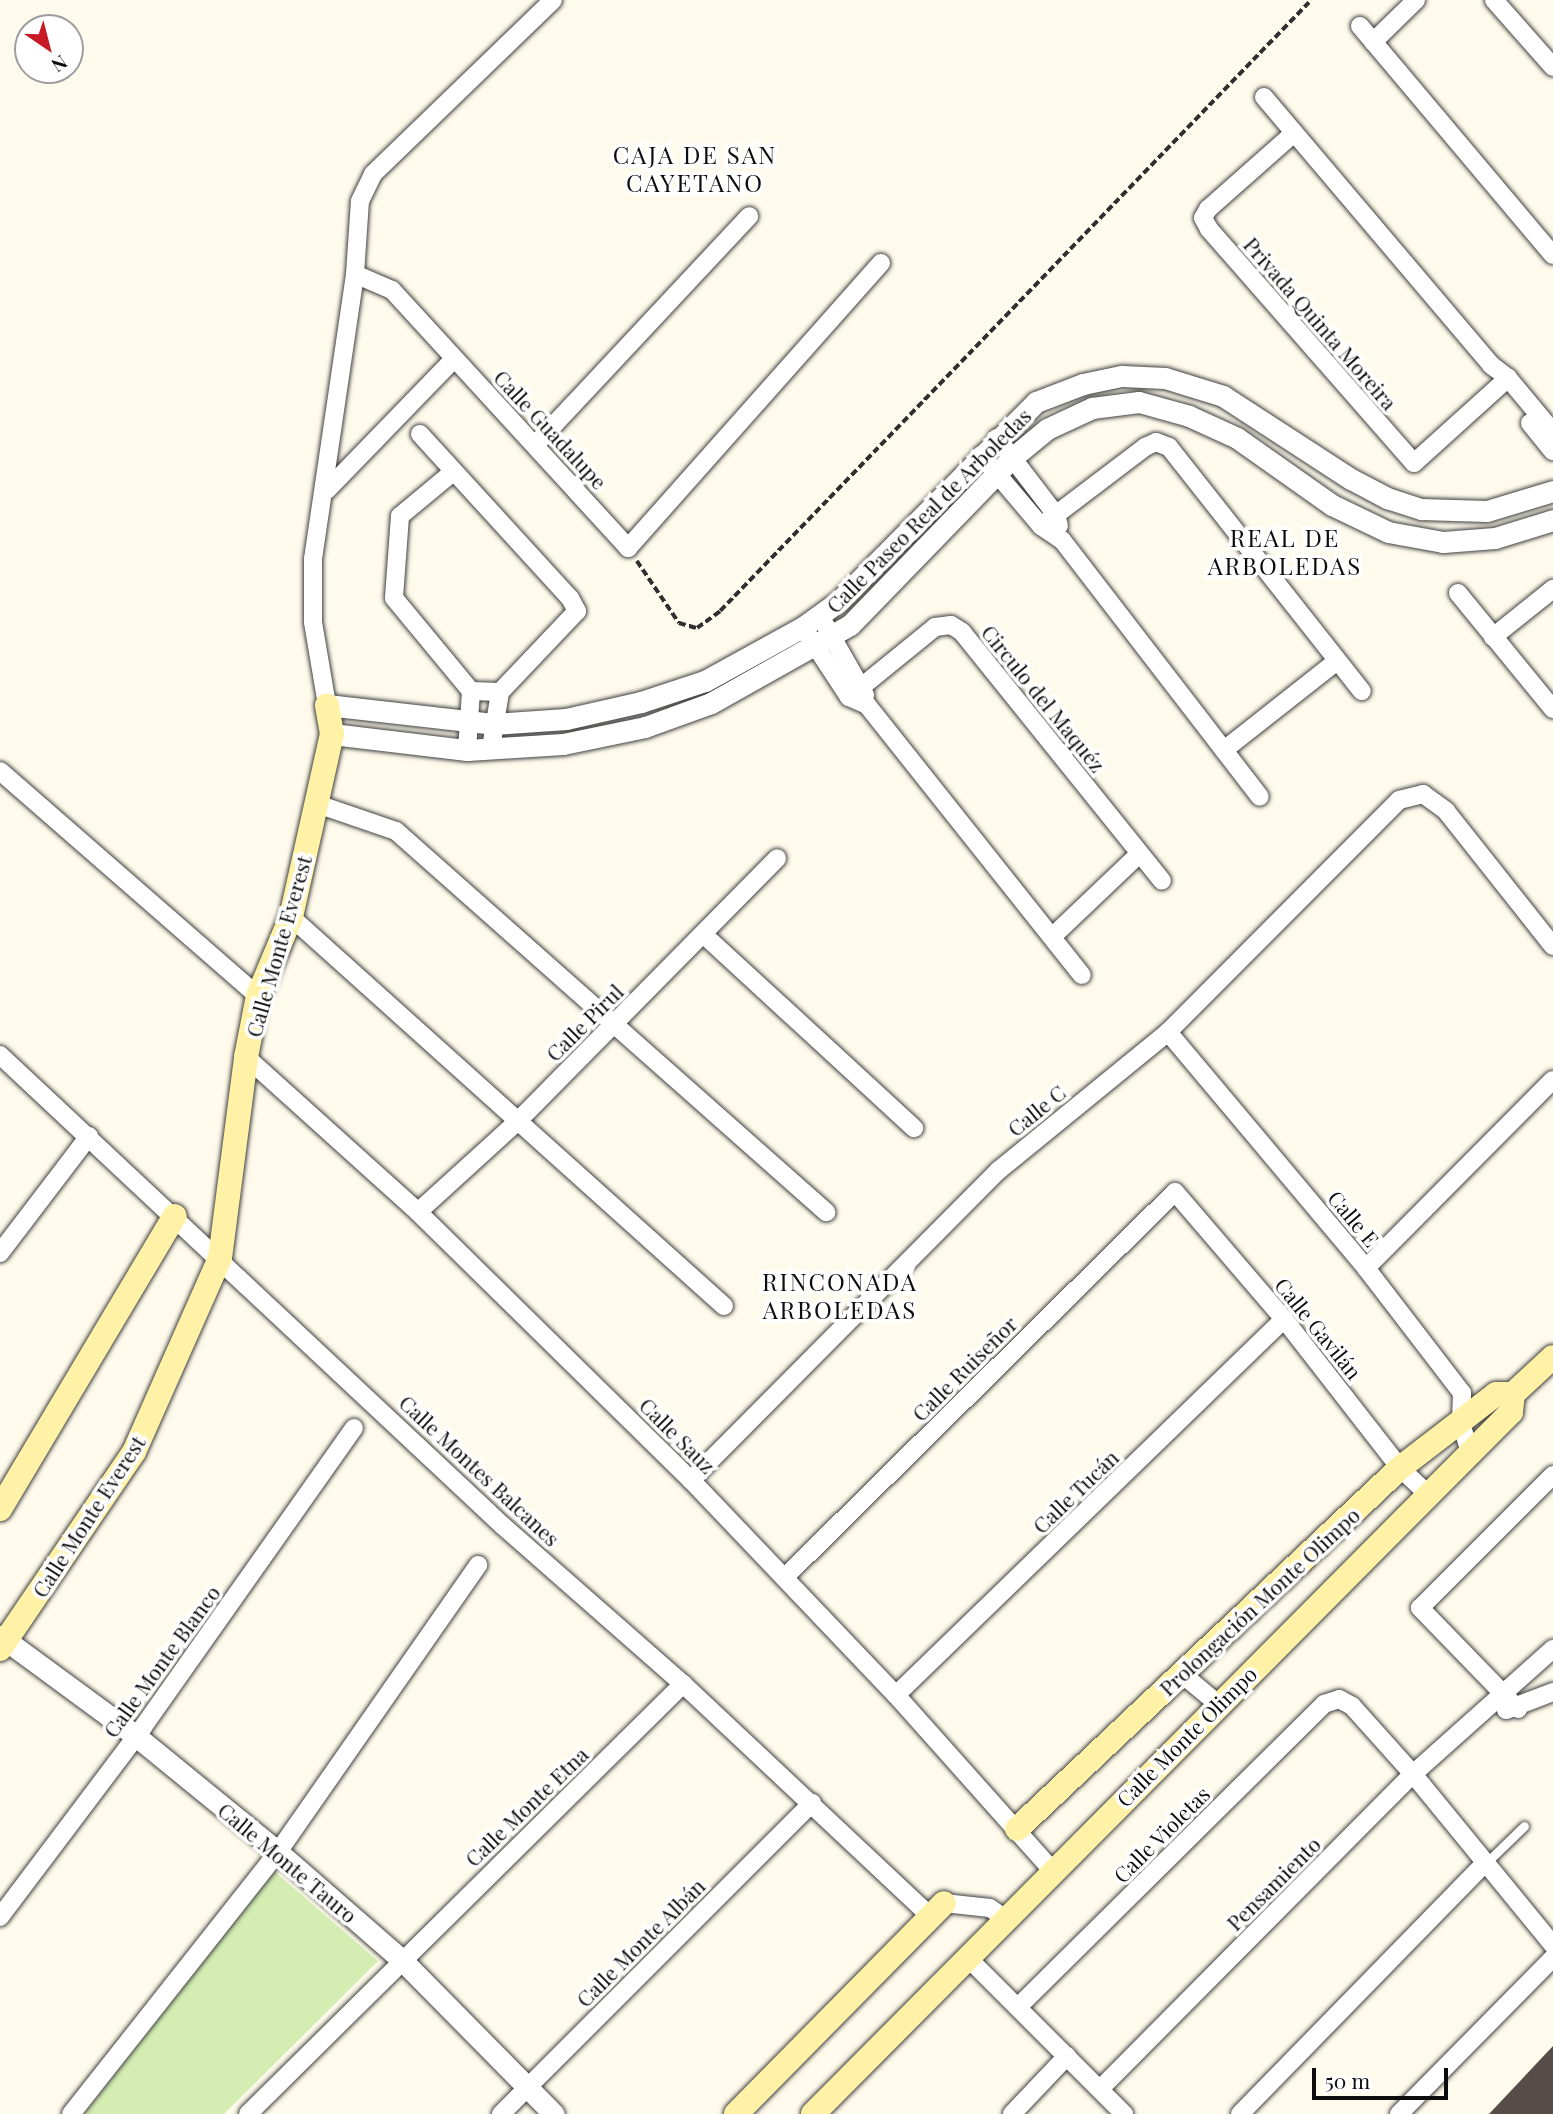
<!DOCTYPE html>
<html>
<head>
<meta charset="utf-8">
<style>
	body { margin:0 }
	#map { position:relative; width:1553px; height:2114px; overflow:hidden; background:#fffbec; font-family:"Playfair Display",serif }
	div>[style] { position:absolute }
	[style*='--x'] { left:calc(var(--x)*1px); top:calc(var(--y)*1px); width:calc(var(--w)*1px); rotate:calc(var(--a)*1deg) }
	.green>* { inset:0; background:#d3edb2 }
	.building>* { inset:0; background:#564d48 }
	.path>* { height:3.5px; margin-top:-1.75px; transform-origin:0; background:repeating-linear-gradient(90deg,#2f2f2f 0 7px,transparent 0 10.5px) }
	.roads { filter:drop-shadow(0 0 2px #404040) drop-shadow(0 0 2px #404040) }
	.service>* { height:9px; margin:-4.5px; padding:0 4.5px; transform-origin:4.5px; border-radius:4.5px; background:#fff }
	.minor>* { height:18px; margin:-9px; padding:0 9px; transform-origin:9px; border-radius:9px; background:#fff }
	.tertiary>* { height:21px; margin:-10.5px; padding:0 10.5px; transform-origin:10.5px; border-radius:10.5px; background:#fff }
	.secondary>* { height:24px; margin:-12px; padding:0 12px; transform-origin:12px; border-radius:12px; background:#fff2a7 }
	span { translate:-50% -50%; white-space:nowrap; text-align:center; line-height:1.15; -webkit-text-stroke:7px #fff; paint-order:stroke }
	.street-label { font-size:21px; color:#0d0d0d }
	.quarter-label { font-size:24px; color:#0d0d0d; letter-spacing:2px }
	.north { position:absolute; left:14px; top:14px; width:70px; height:70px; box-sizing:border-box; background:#fff; border:2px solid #9e9e9e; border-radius:50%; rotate:145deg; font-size:19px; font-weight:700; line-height:28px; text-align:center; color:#0d0d0d }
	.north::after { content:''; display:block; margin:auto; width:24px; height:32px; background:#c81927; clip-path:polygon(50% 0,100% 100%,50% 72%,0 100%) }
	.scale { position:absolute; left:1312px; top:2068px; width:136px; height:32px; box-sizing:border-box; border:4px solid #0d0d0d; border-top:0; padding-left:9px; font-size:21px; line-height:24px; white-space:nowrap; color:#0d0d0d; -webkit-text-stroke:5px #fff; paint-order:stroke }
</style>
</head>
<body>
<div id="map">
	<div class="green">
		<div style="clip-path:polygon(274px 1871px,378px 1961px,224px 2114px,84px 2114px)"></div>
	</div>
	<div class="building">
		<div style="clip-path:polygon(1553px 2046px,1553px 2114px,1489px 2114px)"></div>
	</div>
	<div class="path">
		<div style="--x:637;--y:561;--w:75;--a:55.9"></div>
		<div style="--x:679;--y:623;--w:19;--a:16"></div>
		<div style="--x:697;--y:628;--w:29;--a:-36"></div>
		<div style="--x:720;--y:611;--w:850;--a:-45.95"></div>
	</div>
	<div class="roads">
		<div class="service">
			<div style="--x:1486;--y:1863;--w:53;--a:-44.2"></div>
		</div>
		<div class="minor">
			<div style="--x:1494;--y:0;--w:89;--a:48.6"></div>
			<div style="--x:1360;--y:26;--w:299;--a:49.9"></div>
			<div style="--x:1373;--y:42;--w:60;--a:-44.3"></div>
			<div style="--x:1264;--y:97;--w:351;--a:49.7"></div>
			<div style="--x:1491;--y:365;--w:21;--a:37"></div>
			<div style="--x:1508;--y:378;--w:70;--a:50.2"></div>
			<div style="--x:1294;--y:133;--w:115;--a:138.5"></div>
			<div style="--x:1208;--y:209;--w:10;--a:119"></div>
			<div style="--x:1203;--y:218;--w:13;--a:61"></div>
			<div style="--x:1209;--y:229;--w:311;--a:48.8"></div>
			<div style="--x:1414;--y:463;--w:127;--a:-42.1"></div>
			<div style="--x:355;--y:274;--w:40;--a:23.4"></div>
			<div style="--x:392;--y:290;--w:350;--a:47.5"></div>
			<div style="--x:628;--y:548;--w:381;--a:-48.4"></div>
			<div style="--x:1530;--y:423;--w:36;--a:51"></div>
			<div style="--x:420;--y:434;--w:222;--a:47.6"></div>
			<div style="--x:570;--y:598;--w:15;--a:62"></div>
			<div style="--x:577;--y:611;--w:112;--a:133.5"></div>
			<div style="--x:500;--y:692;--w:57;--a:99.1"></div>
			<div style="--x:997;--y:438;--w:97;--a:52.5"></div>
			<div style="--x:1056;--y:515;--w:11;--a:75"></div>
			<div style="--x:536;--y:444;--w:312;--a:-46.9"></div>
			<div style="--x:981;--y:455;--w:93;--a:49.8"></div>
			<div style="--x:1041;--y:526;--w:25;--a:34"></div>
			<div style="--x:1062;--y:540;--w:324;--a:52.4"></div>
			<div style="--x:453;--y:472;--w:69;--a:140.3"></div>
			<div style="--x:400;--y:516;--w:82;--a:94.2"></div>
			<div style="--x:394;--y:598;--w:121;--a:50.4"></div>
			<div style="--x:471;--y:691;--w:29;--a:2"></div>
			<div style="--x:327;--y:490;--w:182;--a:-45.9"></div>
			<div style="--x:1041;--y:526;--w:131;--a:-37.2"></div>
			<div style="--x:1145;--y:447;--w:12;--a:-24"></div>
			<div style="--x:1156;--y:442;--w:14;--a:21"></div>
			<div style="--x:1169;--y:447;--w:311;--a:51.7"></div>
			<div style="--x:1458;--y:593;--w:150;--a:50.7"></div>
			<div style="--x:820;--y:616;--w:91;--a:60.3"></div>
			<div style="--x:803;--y:627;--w:84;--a:56.7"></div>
			<div style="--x:849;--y:697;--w:20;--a:24"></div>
			<div style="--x:867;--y:705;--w:345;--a:51.5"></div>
			<div style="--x:1493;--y:637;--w:77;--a:-38.7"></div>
			<div style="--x:849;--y:697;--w:111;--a:-39.1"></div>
			<div style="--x:935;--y:627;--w:16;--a:-7"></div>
			<div style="--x:951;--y:625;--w:13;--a:32"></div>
			<div style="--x:962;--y:632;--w:319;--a:51.2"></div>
			<div style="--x:327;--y:705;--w:84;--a:-99.6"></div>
			<div style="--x:313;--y:622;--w:63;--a:-90"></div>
			<div style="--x:313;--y:559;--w:288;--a:-81.6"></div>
			<div style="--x:355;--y:274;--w:73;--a:-86.1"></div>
			<div style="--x:360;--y:201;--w:30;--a:-64"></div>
			<div style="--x:373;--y:174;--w:250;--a:-44"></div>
			<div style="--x:467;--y:750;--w:59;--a:-86.1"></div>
			<div style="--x:1224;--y:750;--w:142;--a:-38.2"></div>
			<div style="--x:0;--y:771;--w:342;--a:41.1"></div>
			<div style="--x:317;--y:804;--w:83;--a:18.9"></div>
			<div style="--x:396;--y:831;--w:575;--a:41.54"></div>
			<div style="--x:291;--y:917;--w:582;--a:41.94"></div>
			<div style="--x:703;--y:934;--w:287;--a:42.6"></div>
			<div style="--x:1053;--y:936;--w:119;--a:-43.6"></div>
			<div style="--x:1168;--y:1032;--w:308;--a:50"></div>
			<div style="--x:1366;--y:1268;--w:158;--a:52.5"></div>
			<div style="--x:1462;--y:1393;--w:31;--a:92"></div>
			<div style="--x:1461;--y:1424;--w:28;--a:72"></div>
			<div style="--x:0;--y:1055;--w:689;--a:43.12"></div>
			<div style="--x:503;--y:1526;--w:240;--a:41.3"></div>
			<div style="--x:683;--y:1684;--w:340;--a:43.2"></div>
			<div style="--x:246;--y:1057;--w:232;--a:42"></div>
			<div style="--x:418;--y:1212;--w:383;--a:44.5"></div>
			<div style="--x:691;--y:1480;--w:297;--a:46.4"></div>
			<div style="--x:896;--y:1695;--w:234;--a:48.3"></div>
			<div style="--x:418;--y:1212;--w:135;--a:-42.3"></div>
			<div style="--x:518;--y:1121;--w:369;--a:-45.4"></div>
			<div style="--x:0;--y:1253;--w:147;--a:-52.7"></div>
			<div style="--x:1366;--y:1268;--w:265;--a:-45.2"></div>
			<div style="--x:691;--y:1480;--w:437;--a:-45.2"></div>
			<div style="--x:999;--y:1170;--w:218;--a:-39.2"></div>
			<div style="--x:1168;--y:1032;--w:327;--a:-45.1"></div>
			<div style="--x:1399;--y:800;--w:25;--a:-14"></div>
			<div style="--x:1423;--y:794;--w:29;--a:36"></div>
			<div style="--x:1446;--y:811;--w:172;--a:51.6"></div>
			<div style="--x:785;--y:1577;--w:548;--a:-44.63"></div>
			<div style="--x:1175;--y:1192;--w:167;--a:49.4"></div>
			<div style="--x:1284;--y:1319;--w:189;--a:52.1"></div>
			<div style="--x:1400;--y:1468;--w:37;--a:43"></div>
			<div style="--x:1182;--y:1674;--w:47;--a:39.8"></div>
			<div style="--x:896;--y:1695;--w:540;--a:-44.1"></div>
			<div style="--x:1518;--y:1709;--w:141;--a:-134.1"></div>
			<div style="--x:1420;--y:1608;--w:188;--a:-45"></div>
			<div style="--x:1506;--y:1710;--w:50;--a:-21"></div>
			<div style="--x:944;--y:1903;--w:46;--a:6.2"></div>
			<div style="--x:990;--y:1908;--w:21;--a:35"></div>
			<div style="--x:0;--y:1917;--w:238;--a:-53"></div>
			<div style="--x:143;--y:1727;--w:366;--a:-54.8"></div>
			<div style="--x:970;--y:1960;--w:218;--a:45"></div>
			<div style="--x:1018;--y:2007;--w:431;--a:-44.7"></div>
			<div style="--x:1324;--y:1704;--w:16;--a:-18"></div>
			<div style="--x:1339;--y:1699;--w:15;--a:28"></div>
			<div style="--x:1352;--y:1706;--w:91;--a:48.1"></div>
			<div style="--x:1413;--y:1774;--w:221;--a:50.7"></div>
			<div style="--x:1100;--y:2089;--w:444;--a:-45.2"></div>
			<div style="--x:1413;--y:1774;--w:188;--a:-41.8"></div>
			<div style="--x:71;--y:2114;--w:334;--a:-51.7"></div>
			<div style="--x:278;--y:1852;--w:350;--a:-55.1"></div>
			<div style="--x:248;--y:2114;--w:612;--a:-44.67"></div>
			<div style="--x:501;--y:2114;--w:440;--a:-45"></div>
			<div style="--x:1012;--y:2114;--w:80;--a:-46.5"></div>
			<div style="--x:1240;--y:2114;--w:349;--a:-45.7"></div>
			<div style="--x:1399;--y:2114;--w:219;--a:-45.4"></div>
		</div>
		<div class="tertiary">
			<div style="--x:327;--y:705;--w:167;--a:6.5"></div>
			<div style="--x:493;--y:724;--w:73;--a:-3.9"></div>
			<div style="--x:566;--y:719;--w:77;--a:-12.8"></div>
			<div style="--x:641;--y:702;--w:67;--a:-18.2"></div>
			<div style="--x:705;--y:681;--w:112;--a:-28.9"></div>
			<div style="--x:803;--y:627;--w:44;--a:-35.8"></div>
			<div style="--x:839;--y:601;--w:280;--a:-45.3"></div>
			<div style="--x:1036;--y:402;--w:50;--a:-21"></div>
			<div style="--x:1083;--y:384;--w:40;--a:-12"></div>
			<div style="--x:1122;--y:376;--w:43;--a:2.7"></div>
			<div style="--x:1165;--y:378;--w:61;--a:17.2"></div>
			<div style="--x:1223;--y:396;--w:153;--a:33"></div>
			<div style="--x:1351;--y:479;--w:41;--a:27.8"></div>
			<div style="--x:1387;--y:498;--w:36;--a:18"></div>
			<div style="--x:1421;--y:509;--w:66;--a:1.7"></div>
			<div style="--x:1487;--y:511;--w:69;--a:-16.9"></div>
			<div style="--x:332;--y:734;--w:136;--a:6.8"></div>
			<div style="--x:467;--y:750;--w:96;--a:-3.6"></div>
			<div style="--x:563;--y:744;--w:84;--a:-11.7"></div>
			<div style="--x:645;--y:727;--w:70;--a:-20"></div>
			<div style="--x:711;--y:703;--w:159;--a:-29.3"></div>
			<div style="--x:850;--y:625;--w:233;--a:-45.9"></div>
			<div style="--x:1012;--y:458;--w:45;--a:-39.6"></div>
			<div style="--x:1047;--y:429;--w:50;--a:-25"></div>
			<div style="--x:1092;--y:408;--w:47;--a:-7.3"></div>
			<div style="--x:1139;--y:402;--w:52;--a:15.6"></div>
			<div style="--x:1189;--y:416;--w:53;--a:24.6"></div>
			<div style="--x:1237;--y:438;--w:116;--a:35.2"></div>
			<div style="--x:1332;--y:505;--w:62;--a:25.7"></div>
			<div style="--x:1388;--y:532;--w:56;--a:10.3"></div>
			<div style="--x:1443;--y:542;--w:52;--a:-4.4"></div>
			<div style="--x:1495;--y:538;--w:61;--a:-17.2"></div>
			<div style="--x:0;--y:1636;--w:169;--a:36.3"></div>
			<div style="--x:136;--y:1736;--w:183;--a:39.2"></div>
			<div style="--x:278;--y:1852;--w:164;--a:41.1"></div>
			<div style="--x:402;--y:1960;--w:216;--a:45.4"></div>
		</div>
		<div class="secondary">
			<div style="--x:0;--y:1509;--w:341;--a:-59.2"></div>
			<div style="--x:0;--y:1649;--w:238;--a:-55.8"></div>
			<div style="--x:134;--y:1452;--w:212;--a:-66.1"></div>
			<div style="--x:220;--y:1258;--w:203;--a:-82.6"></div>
			<div style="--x:246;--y:1057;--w:62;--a:-78.9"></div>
			<div style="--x:258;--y:996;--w:86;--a:-67.3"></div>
			<div style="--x:291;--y:917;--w:188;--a:-77.4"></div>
			<div style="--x:332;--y:734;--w:29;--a:-100"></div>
			<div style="--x:1017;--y:1829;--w:526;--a:-43.31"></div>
			<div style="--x:1400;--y:1468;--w:121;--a:-37.6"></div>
			<div style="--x:1496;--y:1394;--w:17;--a:0"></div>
			<div style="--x:736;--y:2114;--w:296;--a:-45.4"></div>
			<div style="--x:813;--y:2114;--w:990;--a:-45.16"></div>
			<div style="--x:1511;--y:1412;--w:18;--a:-84"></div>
			<div style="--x:1513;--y:1394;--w:54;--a:-42.8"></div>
		</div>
	</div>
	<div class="street-label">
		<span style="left:1321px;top:323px;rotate:49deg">Privada Quinta Moreira</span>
		<span style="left:551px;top:429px;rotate:47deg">Calle Guadalupe</span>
		<span style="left:928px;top:510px;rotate:-45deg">Calle Paseo Real de Arboledas</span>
		<span style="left:1044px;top:698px;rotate:51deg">Circulo del Maquéz</span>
		<span style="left:278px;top:946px;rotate:-74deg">Calle Monte Everest</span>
		<span style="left:584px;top:1022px;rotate:-45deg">Calle Pirul</span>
		<span style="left:1036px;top:1110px;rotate:-39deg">Calle C</span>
		<span style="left:1354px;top:1218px;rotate:50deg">Calle E</span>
		<span style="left:1319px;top:1328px;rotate:51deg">Calle Gavilán</span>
		<span style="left:964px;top:1368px;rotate:-45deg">Calle Ruiseñor</span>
		<span style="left:678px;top:1435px;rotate:45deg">Calle Sauz</span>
		<span style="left:480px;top:1470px;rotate:43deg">Calle Montes Balcanes</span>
		<span style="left:1075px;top:1491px;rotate:-44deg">Calle Tucán</span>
		<span style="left:88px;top:1516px;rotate:-57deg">Calle Monte Everest</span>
		<span style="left:1259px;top:1601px;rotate:-43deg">Prolongación Monte Olimpo</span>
		<span style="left:161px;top:1661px;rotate:-54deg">Calle Monte Blanco</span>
		<span style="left:1186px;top:1736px;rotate:-45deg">Calle Monte Olimpo</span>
		<span style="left:526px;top:1806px;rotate:-44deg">Calle Monte Etna</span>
		<span style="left:1161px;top:1834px;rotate:-45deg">Calle Violetas</span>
		<span style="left:288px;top:1862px;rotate:40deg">Calle Monte Tauro</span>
		<span style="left:1273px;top:1883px;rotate:-45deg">Pensamiento</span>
		<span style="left:640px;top:1942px;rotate:-45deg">Calle Monte Albán</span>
	</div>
	<div class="quarter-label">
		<span style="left:695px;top:169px">CAJA DE SAN<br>CAYETANO</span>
		<span style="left:1285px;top:552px">REAL DE<br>ARBOLEDAS</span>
		<span style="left:840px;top:1296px">RINCONADA<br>ARBOLEDAS</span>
	</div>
	<div class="north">N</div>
	<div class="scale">50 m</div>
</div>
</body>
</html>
